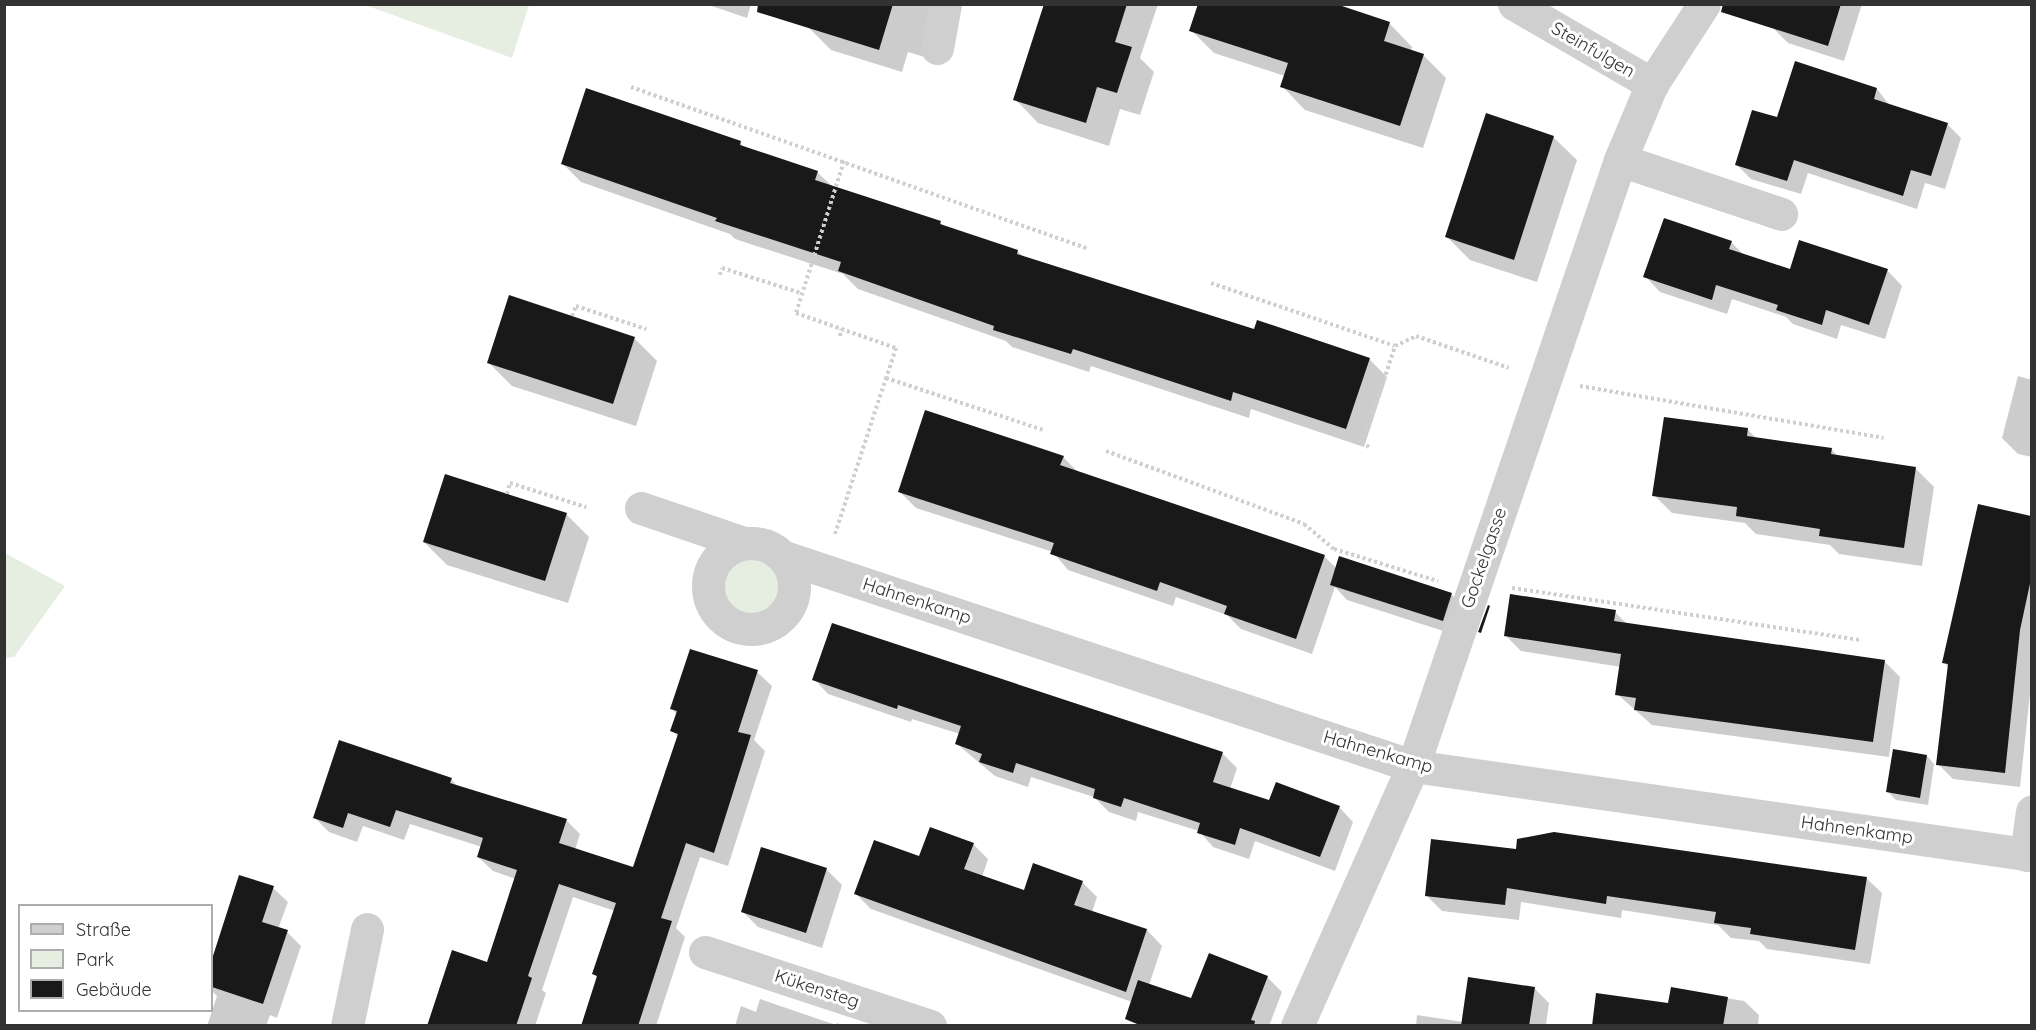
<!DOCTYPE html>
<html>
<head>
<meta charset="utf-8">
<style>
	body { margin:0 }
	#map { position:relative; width:2036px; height:1030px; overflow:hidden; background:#fff; font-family:Quicksand,sans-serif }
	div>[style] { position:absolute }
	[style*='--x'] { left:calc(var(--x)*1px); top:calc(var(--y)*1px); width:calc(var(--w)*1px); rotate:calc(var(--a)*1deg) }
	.green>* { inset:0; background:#e5eee1 }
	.round { border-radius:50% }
	.shadow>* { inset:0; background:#0003 }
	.building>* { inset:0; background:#191919 }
	.path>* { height:4px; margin-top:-2px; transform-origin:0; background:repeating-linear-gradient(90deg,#cfcfcf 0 3px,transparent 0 6px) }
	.minor>* { height:33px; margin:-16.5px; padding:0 16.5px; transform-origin:16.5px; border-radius:16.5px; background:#cfcfcf }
	.minor>.ring { margin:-16.5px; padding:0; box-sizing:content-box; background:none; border:33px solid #cfcfcf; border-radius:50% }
	span { translate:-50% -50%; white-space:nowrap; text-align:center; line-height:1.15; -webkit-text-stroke:6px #fff; paint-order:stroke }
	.street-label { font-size:18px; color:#323232 }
	.frame { position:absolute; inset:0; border:6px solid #323232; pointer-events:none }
	.legend { position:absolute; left:18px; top:904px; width:195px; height:108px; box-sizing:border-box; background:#fff; border:2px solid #adadad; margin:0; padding:8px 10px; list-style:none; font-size:18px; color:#323232 }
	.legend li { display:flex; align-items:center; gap:12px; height:30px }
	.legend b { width:30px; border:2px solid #adadad }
</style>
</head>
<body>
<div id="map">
	<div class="green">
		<div style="clip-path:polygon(365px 5px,529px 5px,512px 58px)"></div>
		<div style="clip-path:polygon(5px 553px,65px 586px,14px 657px,5px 658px)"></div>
		<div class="round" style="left:722px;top:556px;width:60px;height:60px"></div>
	</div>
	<div class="shadow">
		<div style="clip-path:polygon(706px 4px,751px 4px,747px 18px)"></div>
		<div style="clip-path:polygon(815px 4px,936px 4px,928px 58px,908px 52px,902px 72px,831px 50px,808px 27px)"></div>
		<div style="clip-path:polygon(1046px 4px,1158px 4px,1140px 58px,1154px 72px,1140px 115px,1120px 109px,1109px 146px,1038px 123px,1015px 99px)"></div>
		<div style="clip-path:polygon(1780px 4px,1862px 4px,1844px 61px,1788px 43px,1772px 27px)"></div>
		<div style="clip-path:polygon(1389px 23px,1412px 47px,1411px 51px,1423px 55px,1446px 78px,1423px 148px,1305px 110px,1282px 86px,1285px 76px,1214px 53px,1191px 30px)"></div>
		<div style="clip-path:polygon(1877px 89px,1890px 106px,1947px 124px,1961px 138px,1945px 189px,1925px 183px,1917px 209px,1808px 173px,1801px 194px,1751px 179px,1737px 165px,1778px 119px)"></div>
		<div style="clip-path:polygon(1553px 137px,1577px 160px,1537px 282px,1470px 260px,1447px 237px)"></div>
		<div style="clip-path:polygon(740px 143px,747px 149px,817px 172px,833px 187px,940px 222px,946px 228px,1017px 251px,1024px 257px,1255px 330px,1369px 359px,1387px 377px,1364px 447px,1251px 409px,1249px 418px,1091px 366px,1089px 372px,1012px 347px,1006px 341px,858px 289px,843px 274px,735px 239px,730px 234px,581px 182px,562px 163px)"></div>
		<div style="clip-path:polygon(1731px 242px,1745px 256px,1790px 271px,1887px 270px,1902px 286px,1885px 339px,1841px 325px,1837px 339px,1793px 324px,1786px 317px,1732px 299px,1727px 314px,1660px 292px,1645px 276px)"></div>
		<div style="clip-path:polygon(634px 338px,657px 361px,636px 426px,512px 386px,489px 363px)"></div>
		<div style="clip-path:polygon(2018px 376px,2032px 380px,2032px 457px,2018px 454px,2002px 438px)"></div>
		<div style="clip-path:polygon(1748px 430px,1756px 438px,1831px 449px,1839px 457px,1915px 468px,1934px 487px,1922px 566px,1839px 554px,1830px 545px,1756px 534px,1745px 523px,1672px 513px,1654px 495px)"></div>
		<div style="clip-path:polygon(1063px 457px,1078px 472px,1324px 556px,1336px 568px,1451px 594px,1467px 610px,1459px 636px,1347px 600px,1335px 587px,1312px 654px,1241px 629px,1227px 615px,1176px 597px,1173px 606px,1068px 570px,1053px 552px,916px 508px,900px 492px)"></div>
		<div style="clip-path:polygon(1979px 506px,2032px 518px,2032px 675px,2020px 787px,1953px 779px,1938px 764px,1949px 668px,1944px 662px)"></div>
		<div style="clip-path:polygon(566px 514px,589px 537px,568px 603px,447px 565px,424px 542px)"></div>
		<div style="clip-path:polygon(1615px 612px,1628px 625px,1884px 661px,1900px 677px,1889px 757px,1652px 725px,1617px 694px,1621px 667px,1521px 651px,1505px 635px)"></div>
		<div style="clip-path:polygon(757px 672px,772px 686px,754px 740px,765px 751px,728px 866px,700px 857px,676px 928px,685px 937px,656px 1026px,582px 1026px,598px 978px,594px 974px,615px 911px,573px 897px,542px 990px,546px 993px,535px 1026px,428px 1026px,488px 964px,516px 879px,493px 871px,478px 857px,482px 847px,410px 824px,404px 840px,363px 826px,357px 842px,329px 832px,315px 818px,451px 779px,458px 787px,566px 820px,580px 834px,575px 850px,634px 869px,679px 737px,672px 731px,677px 714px,672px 709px)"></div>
		<div style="clip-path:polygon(814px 679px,1222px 753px,1237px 768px,1230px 789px,1270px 802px,1339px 807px,1353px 822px,1335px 871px,1255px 841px,1249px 859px,1213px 847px,1199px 831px,1138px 812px,1136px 821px,1109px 812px,1094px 797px,1031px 777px,1028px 787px,995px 776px,957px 744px,960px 734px,912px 719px,911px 722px,828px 694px)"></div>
		<div style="clip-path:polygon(1927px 756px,1934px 764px,1928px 805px,1896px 800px,1888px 792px)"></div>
		<div style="clip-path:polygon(973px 844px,988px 859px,982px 877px,1024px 892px,1082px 882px,1097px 897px,1092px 912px,1147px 930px,1162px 946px,1149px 985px,1192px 1000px,1267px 977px,1282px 992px,1269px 1026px,1153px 1026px,1132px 1002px,871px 909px,856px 894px,920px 858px)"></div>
		<div style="clip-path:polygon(1517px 850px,1866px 878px,1882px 893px,1870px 964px,1767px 949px,1759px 941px,1731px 938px,1718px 925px,1622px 910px,1621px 918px,1521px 902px,1519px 920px,1442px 911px,1427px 896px)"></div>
		<div style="clip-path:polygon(826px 869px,842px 885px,822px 948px,758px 927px,742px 911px)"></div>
		<div style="clip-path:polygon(240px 877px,273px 888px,288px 902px,278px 929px,287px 932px,301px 946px,277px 1018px,270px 1015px,266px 1026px,207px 1026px,217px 996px,212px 991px,212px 964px)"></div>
		<div style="clip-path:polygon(1534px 988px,1549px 1003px,1546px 1025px,1552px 1026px,1416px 1026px,1417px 1015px,1463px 1022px)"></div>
		<div style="clip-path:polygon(1672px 989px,1744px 1001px,1759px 1015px,1758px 1026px,1593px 1026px,1670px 1005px)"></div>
		<div style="clip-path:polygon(760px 999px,836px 1025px,837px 1023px,844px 1026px,735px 1026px,741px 1006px,756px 1012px)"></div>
	</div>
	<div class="building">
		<div style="clip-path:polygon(758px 4px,893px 4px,879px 50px,757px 12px)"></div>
		<div style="clip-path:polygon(1044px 4px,1127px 4px,1115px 42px,1132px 47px,1117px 93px,1097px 87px,1086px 123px,1013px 100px)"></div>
		<div style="clip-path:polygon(1198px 4px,1336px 4px,1390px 22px,1384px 41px,1424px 54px,1400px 126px,1280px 87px,1288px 63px,1189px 31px)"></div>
		<div style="clip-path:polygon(1723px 4px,1841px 4px,1828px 46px,1721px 12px)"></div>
		<div style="clip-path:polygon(1795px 61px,1877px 88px,1874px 99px,1948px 123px,1931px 176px,1911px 170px,1903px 196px,1794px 160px,1787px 181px,1735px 165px,1752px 110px,1777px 117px)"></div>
		<div style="clip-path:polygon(586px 88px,741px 141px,740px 145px,818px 171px,815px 180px,941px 221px,940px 224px,1018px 250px,1017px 254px,1254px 329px,1257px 320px,1370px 358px,1346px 429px,1233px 392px,1231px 401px,1073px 349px,1071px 354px,993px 330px,994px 326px,838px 271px,841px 262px,715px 221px,717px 218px,561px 164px)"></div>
		<div style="clip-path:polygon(1486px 113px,1554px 136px,1514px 260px,1445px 237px)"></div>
		<div style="clip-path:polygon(1664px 218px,1732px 241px,1729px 249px,1790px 269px,1799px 240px,1888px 269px,1869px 325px,1826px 310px,1822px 325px,1776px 310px,1778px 305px,1716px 285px,1712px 300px,1643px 277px)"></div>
		<div style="clip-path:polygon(509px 295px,635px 337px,613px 404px,487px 363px)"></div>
		<div style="clip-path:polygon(925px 410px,1064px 456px,1060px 465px,1325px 555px,1296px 639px,1224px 614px,1227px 606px,1160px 582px,1157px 591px,1050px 554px,1054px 543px,898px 492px)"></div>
		<div style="clip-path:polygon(1664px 417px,1748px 428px,1747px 436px,1832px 448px,1831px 454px,1916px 467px,1904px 548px,1819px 536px,1820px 529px,1736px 516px,1737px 507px,1652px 496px)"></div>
		<div style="clip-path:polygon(445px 474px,567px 513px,545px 581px,423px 542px)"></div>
		<div style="clip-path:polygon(1978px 504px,2031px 516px,2031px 579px,2020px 630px,2005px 773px,1936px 765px,1948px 664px,1942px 663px)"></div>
		<div style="clip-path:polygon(1339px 556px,1452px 593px,1443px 621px,1330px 585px)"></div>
		<div style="clip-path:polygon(1510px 594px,1616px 610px,1614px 621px,1885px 660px,1873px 742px,1634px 710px,1636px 698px,1615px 695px,1621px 654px,1504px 636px)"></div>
		<div style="clip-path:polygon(1488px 605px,1490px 606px,1481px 633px,1478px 632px)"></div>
		<div style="clip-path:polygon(832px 623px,1223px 752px,1213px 782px,1269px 800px,1276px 782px,1340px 806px,1320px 857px,1240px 828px,1235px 845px,1197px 833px,1200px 823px,1124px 798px,1121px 807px,1093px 798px,1095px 789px,1056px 776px,1016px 763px,1013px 773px,979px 762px,982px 754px,955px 744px,961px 726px,898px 705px,897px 709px,812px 680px)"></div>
		<div style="clip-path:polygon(690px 649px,758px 670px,738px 732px,751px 735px,714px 853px,686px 843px,661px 918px,672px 921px,638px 1026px,581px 1026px,597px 976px,592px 974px,616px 903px,559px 884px,528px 976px,532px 978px,516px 1026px,427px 1026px,452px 950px,487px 962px,517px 870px,477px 857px,483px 838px,396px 810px,390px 827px,348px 813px,343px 828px,313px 818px,339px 740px,452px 778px,450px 783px,567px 819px,559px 843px,633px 867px,678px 734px,670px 731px,677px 711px,670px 709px)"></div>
		<div style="clip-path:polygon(1893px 749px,1927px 755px,1920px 798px,1886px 792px)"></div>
		<div style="clip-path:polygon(930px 827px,974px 843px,964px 869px,1024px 890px,1033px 863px,1083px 881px,1074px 905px,1147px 929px,1126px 992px,854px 894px,874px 840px,919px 856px)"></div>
		<div style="clip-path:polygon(1554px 832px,1867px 877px,1855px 950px,1750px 934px,1751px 928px,1714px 923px,1716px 912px,1607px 896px,1606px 904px,1507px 888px,1505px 905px,1425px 896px,1431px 839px,1516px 849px,1517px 839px)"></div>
		<div style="clip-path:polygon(761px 847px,827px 868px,806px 933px,741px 912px)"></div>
		<div style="clip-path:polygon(239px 875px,274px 886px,262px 922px,288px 930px,263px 1004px,212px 987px,212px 959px)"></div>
		<div style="clip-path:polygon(1209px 953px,1268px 976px,1251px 1020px,1255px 1021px,1254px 1026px,1142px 1026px,1125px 1019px,1138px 980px,1191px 998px)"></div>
		<div style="clip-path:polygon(1468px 977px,1535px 987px,1529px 1026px,1461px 1026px)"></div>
		<div style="clip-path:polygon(1671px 987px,1728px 997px,1723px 1026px,1592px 1026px,1596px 993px,1668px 1003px)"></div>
	</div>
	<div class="path">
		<div style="--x:631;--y:87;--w:483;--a:19.5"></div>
		<div style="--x:844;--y:161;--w:159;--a:107.5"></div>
		<div style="--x:796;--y:313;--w:106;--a:19.3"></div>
		<div style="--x:896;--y:348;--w:32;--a:108"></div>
		<div style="--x:886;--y:378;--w:165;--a:18.3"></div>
		<div style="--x:720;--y:275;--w:7;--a:-74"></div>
		<div style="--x:722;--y:268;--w:83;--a:17.6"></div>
		<div style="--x:1211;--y:283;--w:194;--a:18.9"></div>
		<div style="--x:1395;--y:346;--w:23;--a:-25"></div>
		<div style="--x:1416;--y:336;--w:98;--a:19"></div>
		<div style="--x:572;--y:316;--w:11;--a:-68"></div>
		<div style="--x:576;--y:306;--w:74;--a:18.2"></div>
		<div style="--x:840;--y:336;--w:7;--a:-82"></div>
		<div style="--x:1580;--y:386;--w:308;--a:9.7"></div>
		<div style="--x:1369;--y:447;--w:7;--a:-146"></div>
		<div style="--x:1363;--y:443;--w:102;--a:-71.7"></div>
		<div style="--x:1106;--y:451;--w:211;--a:20.2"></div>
		<div style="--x:1304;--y:524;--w:39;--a:40"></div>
		<div style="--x:1334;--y:549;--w:109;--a:17.1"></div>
		<div style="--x:507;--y:494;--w:11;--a:-75"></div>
		<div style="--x:510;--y:483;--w:80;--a:17.5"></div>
		<div style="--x:835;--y:534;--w:164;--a:-71.9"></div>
		<div style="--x:1512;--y:588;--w:351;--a:8.5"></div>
	</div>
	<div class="minor">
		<div style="--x:1514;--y:4;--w:160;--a:30.1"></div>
		<div style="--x:937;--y:48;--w:45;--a:-79.7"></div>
		<div style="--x:1620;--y:160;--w:170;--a:18.5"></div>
		<div style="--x:641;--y:508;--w:109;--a:18.8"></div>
		<div class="ring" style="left:708px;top:543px;width:53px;height:53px"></div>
		<div style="--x:784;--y:557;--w:663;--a:18.38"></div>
		<div style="--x:1413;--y:766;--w:625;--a:8.18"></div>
		<div style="--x:2026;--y:855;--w:44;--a:-82.2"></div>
		<div style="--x:705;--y:952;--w:237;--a:18.2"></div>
		<div style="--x:347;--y:1026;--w:99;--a:-78.3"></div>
		<div style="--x:1297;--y:1026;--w:285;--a:-66"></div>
		<div style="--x:1413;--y:766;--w:640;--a:-71.14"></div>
		<div style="--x:1620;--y:160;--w:82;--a:-67.2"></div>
		<div style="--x:1652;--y:84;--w:95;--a:-57"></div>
	</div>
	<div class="street-label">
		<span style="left:1593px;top:50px;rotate:30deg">Steinfulgen</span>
		<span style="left:1484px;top:558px;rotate:-71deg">Gockelgasse</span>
		<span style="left:917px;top:601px;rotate:18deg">Hahnenkamp</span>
		<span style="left:1378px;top:752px;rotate:16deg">Hahnenkamp</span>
		<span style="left:1857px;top:830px;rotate:8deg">Hahnenkamp</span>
		<span style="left:817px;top:989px;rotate:18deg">Kükensteg</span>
	</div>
	<div class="frame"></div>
	<ul class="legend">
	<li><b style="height:8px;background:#cfcfcf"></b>Straße</li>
	<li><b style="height:16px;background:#e5eee1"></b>Park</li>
	<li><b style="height:16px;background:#191919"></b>Gebäude</li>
	</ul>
</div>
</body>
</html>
